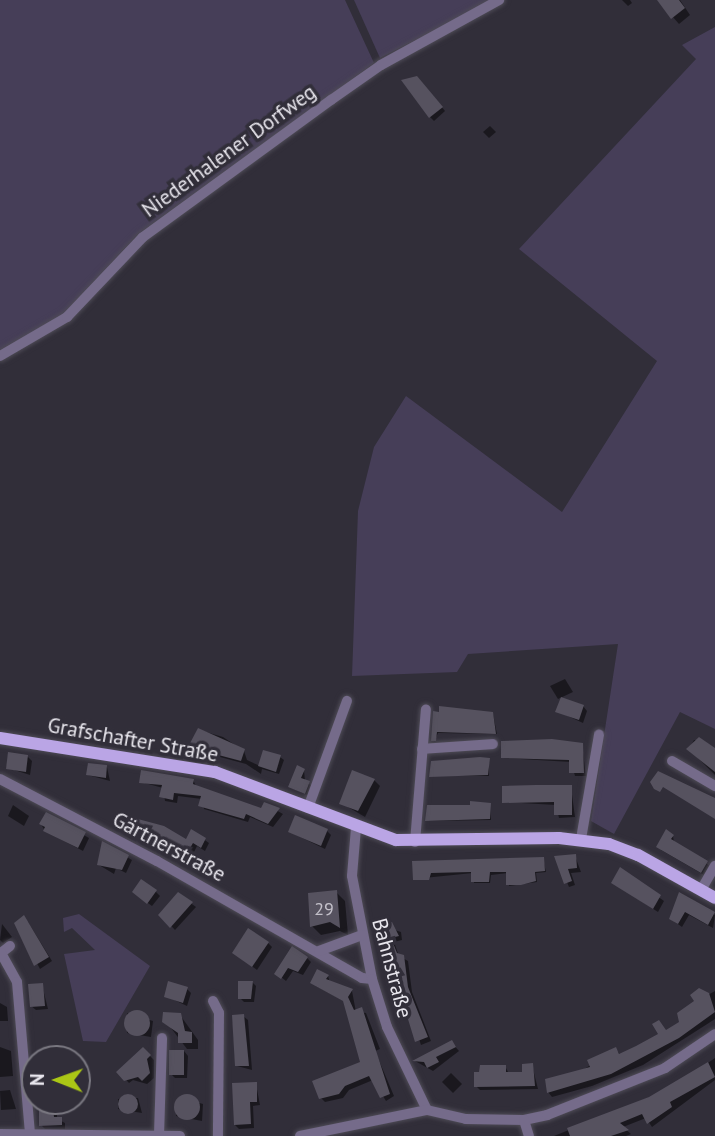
<!DOCTYPE html>
<html>
<head>
<meta charset="utf-8">
<style>
	body { margin:0 }
	#map { position:relative; width:715px; height:1136px; overflow:hidden; background:#312e39; font-family:"PT Sans",sans-serif }
	div>[style] { position:absolute }
	[style*='--x'] { left:calc(var(--x)*1px); top:calc(var(--y)*1px); width:calc(var(--w)*1px); rotate:calc(var(--a)*1deg) }
	.green>* { inset:0; background:#463e58 }
	.shadow>* { inset:0; background:#0007 }
	.building>* { inset:0; background:#56525f }
	.round { border-radius:50% }
	.roads { filter:drop-shadow(0 0 2px #4e4b56) drop-shadow(0 0 2px #4e4b56) }
	.minor>* { height:10px; margin:-5px; padding:0 5px; transform-origin:5px; border-radius:5px; background:#756b8a }
	.major>* { height:12px; margin:-6px; padding:0 6px; transform-origin:6px; border-radius:6px; background:#baa5e5 }
	span { translate:-50% -50%; white-space:nowrap; text-align:center; line-height:1.15; -webkit-text-stroke:7px #312e39; paint-order:stroke }
	.number-label { font-size:18px; color:#c4c1ca }
	.number-label span { -webkit-text-stroke-width:0 }
	.street-label { font-size:21px; color:#e8e6ed }
	.north { position:absolute; left:21px; top:1045px; width:70px; height:70px; box-sizing:border-box; background:#312e39; border:2px solid #7a7881; border-radius:50%; rotate:271deg; font-size:19px; font-weight:700; line-height:28px; text-align:center; color:#e8e6ed }
	.north::after { content:''; display:block; margin:auto; width:24px; height:32px; background:#abc716; clip-path:polygon(50% 0,100% 100%,50% 72%,0 100%) }
</style>
</head>
<body>
<div id="map">
	<div class="green">
		<div style="clip-path:polygon(0 0,345px 0,374px 63px,138px 234px,62px 315px,0 350px)"></div>
		<div style="clip-path:polygon(354px 0,494px 0,380px 58px)"></div>
		<div style="clip-path:polygon(715px 27px,715px 729px,680px 712px,614px 834px,591px 821px,618px 644px,468px 654px,457px 672px,352px 676px,358px 511px,374px 447px,406px 396px,562px 512px,657px 361px,519px 249px,696px 59px,682px 45px)"></div>
		<div style="clip-path:polygon(79px 914px,150px 966px,106px 1042px,83px 1041px,64px 954px,95px 950px,72px 928px,64px 932px,63px 918px)"></div>
	</div>
	<div class="shadow">
		<div style="clip-path:polygon(622px 0,630px 0,632px 3px,628px 6px)"></div>
		<div style="clip-path:polygon(658px 0,680px 0,690px 15px,679px 24px)"></div>
		<div style="clip-path:polygon(421px 82px,445px 111px,434px 121px,430px 117px)"></div>
		<div style="clip-path:polygon(490px 126px,496px 132px,489px 138px,483px 132px)"></div>
		<div style="clip-path:polygon(565px 679px,573px 692px,558px 699px,550px 686px)"></div>
		<div style="clip-path:polygon(583px 706px,587px 711px,583px 723px,557px 711px)"></div>
		<div style="clip-path:polygon(435px 713px,493px 714px,497px 734px,438px 733px,434px 742px)"></div>
		<div style="clip-path:polygon(199px 730px,223px 737px,244px 751px,247px 760px,260px 766px,280px 757px,284px 760px,279px 774px,262px 769px,261px 774px,246px 764px,194px 750px,190px 747px)"></div>
		<div style="clip-path:polygon(694px 740px,702px 741px,715px 757px,715px 775px,689px 749px)"></div>
		<div style="clip-path:polygon(582px 745px,586px 776px,575px 776px,571px 762px,503px 758px)"></div>
		<div style="clip-path:polygon(28px 757px,32px 761px,30px 775px,8px 768px)"></div>
		<div style="clip-path:polygon(489px 759px,489px 776px,431px 776px)"></div>
		<div style="clip-path:polygon(107px 767px,110px 781px,88px 775px)"></div>
		<div style="clip-path:polygon(304px 770px,305px 781px,312px 786px,309px 796px,290px 787px)"></div>
		<div style="clip-path:polygon(193px 780px,197px 788px,262px 811px,265px 804px,283px 814px,273px 827px,250px 817px,248px 822px,204px 809px,202px 799px,178px 796px,177px 803px,165px 801px,163px 788px,141px 782px)"></div>
		<div style="clip-path:polygon(374px 780px,380px 786px,365px 817px,341px 803px)"></div>
		<div style="clip-path:polygon(571px 787px,575px 817px,559px 818px,556px 805px,504px 802px)"></div>
		<div style="clip-path:polygon(490px 804px,491px 820px,427px 821px)"></div>
		<div style="clip-path:polygon(13px 805px,29px 816px,24px 826px,8px 816px)"></div>
		<div style="clip-path:polygon(46px 814px,89px 838px,83px 851px,45px 831px,41px 824px)"></div>
		<div style="clip-path:polygon(123px 824px,186px 841px,192px 831px,209px 843px,205px 851px,197px 846px,191px 858px)"></div>
		<div style="clip-path:polygon(327px 831px,331px 835px,325px 849px,290px 832px)"></div>
		<div style="clip-path:polygon(673px 836px,674px 843px,710px 866px,704px 875px,661px 850px)"></div>
		<div style="clip-path:polygon(103px 843px,132px 860px,126px 873px,116px 868px,114px 874px,99px 865px)"></div>
		<div style="clip-path:polygon(575px 856px,581px 872px,571px 873px,575px 885px,569px 887px,557px 858px)"></div>
		<div style="clip-path:polygon(543px 859px,546px 872px,536px 873px,537px 882px,509px 886px,508px 873px,491px 875px,490px 883px,474px 883px,473px 873px,414px 879px,414px 862px)"></div>
		<div style="clip-path:polygon(621px 870px,664px 901px,658px 912px,613px 883px)"></div>
		<div style="clip-path:polygon(156px 892px,160px 896px,152px 906px,138px 896px)"></div>
		<div style="clip-path:polygon(336px 892px,345px 901px,348px 935px,340px 931px,321px 935px,312px 926px)"></div>
		<div style="clip-path:polygon(178px 894px,196px 907px,175px 930px,161px 915px)"></div>
		<div style="clip-path:polygon(680px 894px,715px 915px,713px 928px,689px 915px,682px 927px,671px 919px)"></div>
		<div style="clip-path:polygon(28px 922px,52px 961px,40px 969px,16px 923px)"></div>
		<div style="clip-path:polygon(2px 924px,12px 937px,3px 943px,0 940px)"></div>
		<div style="clip-path:polygon(382px 926px,401px 932px,402px 940px,394px 942px,399px 956px,408px 961px,412px 992px,431px 1041px,421px 1045px)"></div>
		<div style="clip-path:polygon(268px 943px,272px 947px,257px 970px,234px 953px)"></div>
		<div style="clip-path:polygon(307px 958px,311px 962px,303px 975px,293px 971px,286px 981px,276px 973px)"></div>
		<div style="clip-path:polygon(328px 976px,330px 983px,352px 991px,356px 1012px,366px 1013px,380px 1049px,375px 1051px,394px 1096px,386px 1101px,373px 1080px,349px 1090px,343px 1098px,325px 1102px,321px 1098px,362px 1063px,346px 1002px,316px 986px)"></div>
		<div style="clip-path:polygon(252px 982px,256px 986px,254px 1002px,244px 1002px,240px 998px)"></div>
		<div style="clip-path:polygon(42px 985px,48px 1009px,36px 1010px,31px 1006px)"></div>
		<div style="clip-path:polygon(187px 989px,191px 993px,187px 1006px,166px 996px)"></div>
		<div style="clip-path:polygon(715px 991px,715px 1019px,643px 1065px,592px 1086px,552px 1097px,548px 1092px,616px 1049px,621px 1056px,681px 1023px,697px 1001px)"></div>
		<div style="clip-path:polygon(0 1003px,7px 1007px,8px 1021px,0 1021px)"></div>
		<div style="clip-path:polygon(127px 1013px,153px 1021px,151px 1037px,127px 1033px)"></div>
		<div style="clip-path:polygon(180px 1015px,198px 1040px,198px 1049px,187px 1049px,171px 1028px)"></div>
		<div style="clip-path:polygon(243px 1016px,248px 1020px,252px 1070px,237px 1066px)"></div>
		<div style="clip-path:polygon(452px 1043px,459px 1051px,433px 1071px,415px 1061px)"></div>
		<div style="clip-path:polygon(0 1047px,11px 1051px,13px 1076px,0 1077px)"></div>
		<div style="clip-path:polygon(143px 1049px,154px 1060px,154px 1078px,147px 1084px,133px 1080px,129px 1083px,119px 1072px)"></div>
		<div style="clip-path:polygon(184px 1051px,188px 1056px,187px 1078px,175px 1078px,171px 1074px)"></div>
		<div style="clip-path:polygon(46px 1052px,51px 1059px,35px 1059px,35px 1053px)"></div>
		<div style="clip-path:polygon(715px 1058px,715px 1080px,652px 1127px,646px 1118px,623px 1127px,631px 1134px,626px 1136px,554px 1136px,670px 1089px)"></div>
		<div style="clip-path:polygon(532px 1065px,538px 1089px,480px 1090px,476px 1086px,505px 1066px,509px 1074px,524px 1074px)"></div>
		<div style="clip-path:polygon(451px 1073px,462px 1084px,453px 1093px,442px 1082px)"></div>
		<div style="clip-path:polygon(256px 1084px,260px 1105px,253px 1106px,254px 1128px,239px 1129px,235px 1125px)"></div>
		<div style="clip-path:polygon(10px 1090px,16px 1109px,1px 1110px,0 1091px)"></div>
		<div style="clip-path:polygon(180px 1097px,203px 1104px,202px 1121px,176px 1116px)"></div>
		<div style="clip-path:polygon(138px 1098px,142px 1113px,118px 1109px,118px 1099px)"></div>
		<div style="clip-path:polygon(39px 1101px,57px 1101px,57px 1119px,65px 1123px,65px 1129px,45px 1129px,41px 1125px)"></div>
	</div>
	<div class="building">
		<div style="clip-path:polygon(657px 0,679px 0,685px 8px,671px 19px)"></div>
		<div style="clip-path:polygon(417px 76px,443px 107px,429px 118px,401px 80px)"></div>
		<div style="clip-path:polygon(561px 697px,584px 705px,579px 720px,555px 712px)"></div>
		<div style="clip-path:polygon(439px 706px,493px 712px,496px 734px,437px 732px,436px 741px,431px 741px,433px 711px,439px 712px)"></div>
		<div style="clip-path:polygon(198px 728px,245px 749px,241px 761px,188px 747px)"></div>
		<div style="clip-path:polygon(699px 737px,715px 748px,715px 772px,686px 749px)"></div>
		<div style="clip-path:polygon(552px 739px,583px 743px,584px 773px,569px 773px,569px 760px,501px 758px,501px 741px)"></div>
		<div style="clip-path:polygon(263px 750px,281px 755px,276px 772px,258px 766px)"></div>
		<div style="clip-path:polygon(8px 752px,28px 755px,26px 772px,6px 769px)"></div>
		<div style="clip-path:polygon(480px 757px,490px 758px,488px 775px,429px 777px,431px 761px)"></div>
		<div style="clip-path:polygon(88px 763px,107px 765px,106px 778px,86px 775px)"></div>
		<div style="clip-path:polygon(297px 765px,305px 769px,301px 778px,310px 781px,305px 794px,288px 787px)"></div>
		<div style="clip-path:polygon(141px 770px,194px 779px,193px 784px,261px 808px,264px 802px,280px 808px,268px 824px,246px 814px,244px 819px,198px 806px,201px 796px,174px 793px,173px 800px,159px 797px,162px 785px,139px 783px)"></div>
		<div style="clip-path:polygon(352px 770px,375px 779px,358px 811px,339px 804px)"></div>
		<div style="clip-path:polygon(658px 771px,715px 798px,715px 819px,663px 787px,660px 792px,654px 789px,650px 782px)"></div>
		<div style="clip-path:polygon(536px 785px,572px 785px,572px 815px,554px 815px,554px 802px,502px 803px,502px 786px)"></div>
		<div style="clip-path:polygon(470px 801px,491px 803px,490px 819px,425px 821px,427px 805px,470px 805px)"></div>
		<div style="clip-path:polygon(46px 812px,86px 832px,78px 848px,43px 831px,45px 827px,39px 824px)"></div>
		<div style="clip-path:polygon(123px 815px,164px 826px,186px 839px,191px 829px,206px 838px,201px 848px,193px 843px,186px 855px,121px 824px)"></div>
		<div style="clip-path:polygon(295px 815px,328px 829px,321px 846px,288px 832px)"></div>
		<div style="clip-path:polygon(666px 829px,674px 835px,671px 839px,708px 861px,701px 873px,656px 847px)"></div>
		<div style="clip-path:polygon(102px 841px,129px 855px,122px 870px,97px 865px)"></div>
		<div style="clip-path:polygon(576px 854px,577px 868px,568px 869px,572px 881px,564px 884px,554px 856px)"></div>
		<div style="clip-path:polygon(544px 857px,545px 871px,535px 872px,536px 881px,521px 885px,506px 885px,506px 872px,490px 872px,489px 882px,471px 882px,471px 872px,431px 873px,429px 880px,413px 880px,412px 861px)"></div>
		<div style="clip-path:polygon(620px 867px,661px 895px,653px 909px,611px 883px)"></div>
		<div style="clip-path:polygon(141px 879px,157px 890px,147px 904px,132px 892px)"></div>
		<div style="clip-path:polygon(337px 890px,340px 928px,330px 922px,310px 927px,308px 893px)"></div>
		<div style="clip-path:polygon(178px 892px,193px 902px,170px 928px,158px 915px)"></div>
		<div style="clip-path:polygon(679px 892px,715px 912px,708px 925px,685px 912px,678px 924px,669px 919px)"></div>
		<div style="clip-path:polygon(24px 915px,49px 957px,34px 966px,14px 923px)"></div>
		<div style="clip-path:polygon(392px 922px,399px 936px,391px 938px,397px 953px,404px 955px,408px 987px,428px 1037px,415px 1042px,379px 924px)"></div>
		<div style="clip-path:polygon(248px 928px,269px 942px,252px 967px,232px 953px)"></div>
		<div style="clip-path:polygon(292px 946px,308px 957px,298px 972px,288px 968px,281px 979px,274px 974px)"></div>
		<div style="clip-path:polygon(317px 969px,329px 975px,326px 979px,353px 989px,348px 997px,354px 1010px,362px 1007px,390px 1094px,380px 1098px,369px 1076px,345px 1086px,339px 1094px,319px 1099px,312px 1081px,360px 1062px,343px 1001px,310px 983px)"></div>
		<div style="clip-path:polygon(168px 981px,188px 987px,183px 1003px,164px 997px)"></div>
		<div style="clip-path:polygon(238px 981px,253px 981px,251px 999px,238px 999px)"></div>
		<div style="clip-path:polygon(43px 983px,45px 1006px,30px 1007px,28px 984px)"></div>
		<div style="clip-path:polygon(699px 988px,709px 993px,715px 1012px,679px 1038px,611px 1074px,547px 1093px,545px 1079px,590px 1067px,587px 1060px,616px 1047px,619px 1054px,636px 1046px,658px 1034px,652px 1024px,659px 1020px,666px 1030px,679px 1022px,677px 1013px,694px 1001px,690px 995px)"></div>
		<div class="round" style="left:124px;top:1010px;width:26px;height:26px"></div>
		<div style="clip-path:polygon(163px 1012px,181px 1013px,185px 1031px,192px 1032px,192px 1043px,178px 1043px,178px 1033px,162px 1022px)"></div>
		<div style="clip-path:polygon(244px 1014px,249px 1066px,235px 1066px,232px 1015px)"></div>
		<div style="clip-path:polygon(452px 1040px,456px 1047px,436px 1057px,439px 1062px,427px 1068px,424px 1062px,412px 1061px)"></div>
		<div style="clip-path:polygon(143px 1047px,151px 1055px,147px 1059px,150px 1073px,142px 1081px,138px 1077px,124px 1081px,116px 1072px)"></div>
		<div style="clip-path:polygon(169px 1050px,184px 1050px,184px 1075px,169px 1075px)"></div>
		<div style="clip-path:polygon(708px 1062px,715px 1077px,670px 1102px,672px 1107px,647px 1124px,642px 1114px,620px 1123px,629px 1130px,611px 1136px,570px 1136px,567px 1128px,649px 1097px)"></div>
		<div style="clip-path:polygon(533px 1063px,535px 1086px,474px 1087px,474px 1072px,479px 1072px,480px 1065px,506px 1065px,506px 1072px,522px 1072px,522px 1064px)"></div>
		<div style="clip-path:polygon(257px 1082px,257px 1102px,250px 1102px,251px 1124px,234px 1125px,232px 1083px)"></div>
		<div class="round" style="left:118px;top:1094px;width:20px;height:20px"></div>
		<div class="round" style="left:174px;top:1094px;width:26px;height:26px"></div>
		<div style="clip-path:polygon(53px 1108px,54px 1117px,62px 1117px,62px 1125px,39px 1126px,39px 1109px)"></div>
	</div>
	<div class="roads">
		<div class="minor">
			<div style="--x:0;--y:356;--w:78;--a:-30.2"></div>
			<div style="--x:67;--y:317;--w:110;--a:-46.5"></div>
			<div style="--x:143;--y:237;--w:233;--a:-36.1"></div>
			<div style="--x:331;--y:100;--w:61;--a:-35"></div>
			<div style="--x:381;--y:65;--w:135;--a:-28.8"></div>
			<div style="--x:422;--y:749;--w:71;--a:-4"></div>
			<div style="--x:672;--y:761;--w:50;--a:30.2"></div>
			<div style="--x:0;--y:779;--w:177;--a:27.6"></div>
			<div style="--x:157;--y:861;--w:236;--a:29.7"></div>
			<div style="--x:362;--y:978;--w:10;--a:6"></div>
			<div style="--x:308;--y:808;--w:114;--a:-70"></div>
			<div style="--x:356;--y:828;--w:48;--a:94.8"></div>
			<div style="--x:352;--y:876;--w:105;--a:79"></div>
			<div style="--x:372;--y:979;--w:50;--a:72.6"></div>
			<div style="--x:387;--y:1027;--w:92;--a:64.3"></div>
			<div style="--x:581;--y:839;--w:106;--a:-80.2"></div>
			<div style="--x:415;--y:842;--w:133;--a:-85.3"></div>
			<div style="--x:701;--y:890;--w:28;--a:-60"></div>
			<div style="--x:10;--y:946;--w:11;--a:142"></div>
			<div style="--x:1;--y:953;--w:33;--a:61"></div>
			<div style="--x:17;--y:982;--w:153;--a:85.1"></div>
			<div style="--x:319;--y:951;--w:46;--a:-20.4"></div>
			<div style="--x:213;--y:1001;--w:13;--a:63"></div>
			<div style="--x:219;--y:1013;--w:123;--a:90.5"></div>
			<div style="--x:427;--y:1110;--w:40;--a:13"></div>
			<div style="--x:466;--y:1119;--w:58;--a:1"></div>
			<div style="--x:524;--y:1120;--w:24;--a:-12"></div>
			<div style="--x:547;--y:1115;--w:127;--a:-21.7"></div>
			<div style="--x:665;--y:1068;--w:60;--a:-34.2"></div>
			<div style="--x:524;--y:1120;--w:17;--a:73"></div>
			<div style="--x:0;--y:1134;--w:180;--a:0.6"></div>
			<div style="--x:159;--y:1135;--w:97;--a:-88.2"></div>
			<div style="--x:300;--y:1136;--w:130;--a:-11.6"></div>
		</div>
		<div class="major">
			<div style="--x:0;--y:738;--w:218;--a:9"></div>
			<div style="--x:215;--y:772;--w:193;--a:20.6"></div>
			<div style="--x:396;--y:840;--w:163;--a:-0.7"></div>
			<div style="--x:559;--y:838;--w:50;--a:6.8"></div>
			<div style="--x:609;--y:844;--w:31;--a:21"></div>
			<div style="--x:638;--y:855;--w:88;--a:29.2"></div>
		</div>
	</div>
	<div class="number-label">
		<span style="left:324px;top:909px">29</span>
	</div>
	<div class="street-label">
		<span style="left:229px;top:151px;rotate:-36deg">Niederhalener Dorfweg</span>
		<span style="left:133px;top:740px;rotate:10deg">Grafschafter Straße</span>
		<span style="left:169px;top:847px;rotate:28deg">Gärtnerstraße</span>
		<span style="left:392px;top:968px;rotate:75deg">Bahnstraße</span>
	</div>
	<div class="north">N</div>
</div>
</body>
</html>
